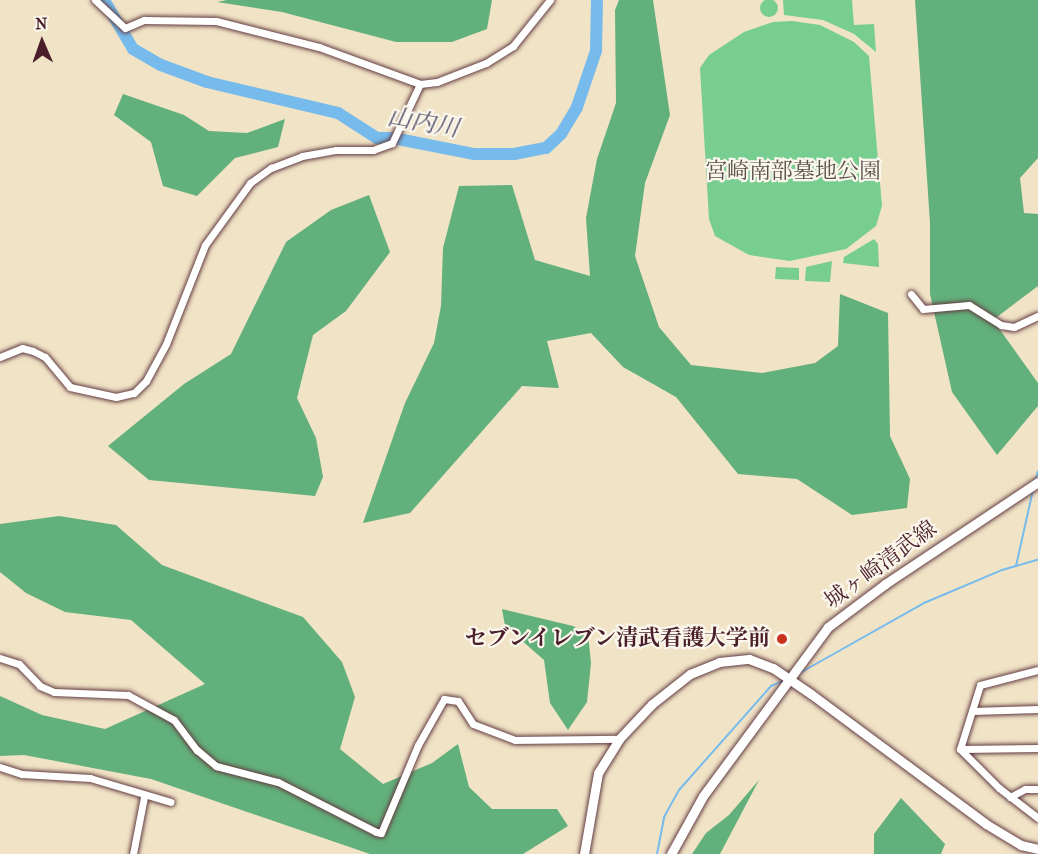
<!DOCTYPE html>
<html>
<head>
<meta charset="utf-8">
<style>
	body { margin:0 }
	#map { position:relative; width:1038px; height:854px; overflow:hidden; background:#f1e3c6; font-family:"IM FELL French Canon","Noto Serif JP",serif }
	div>[style] { position:absolute }
	[style*='--x'] { left:calc(var(--x)*1px); top:calc(var(--y)*1px); width:calc(var(--w)*1px); rotate:calc(var(--a)*1deg) }
	.green>* { inset:0; background:#78cd91 }
	.round { border-radius:50% }
	.forest>* { inset:0; background:#62b07b }
	.stream>* { height:2px; margin:-1px; padding:0 1px; transform-origin:1px; border-radius:1px; background:#76bbec }
	.river>* { height:12px; margin:-6px; padding:0 6px; transform-origin:6px; border-radius:6px; background:#76bbec }
	.roads { filter:drop-shadow(0 0 2px #633c42) drop-shadow(0 0 2px #633c42) }
	.street>* { height:7px; margin:-3.5px; padding:0 3.5px; transform-origin:3.5px; border-radius:3.5px; background:#fff }
	.secondary>* { height:9px; margin:-4.5px; padding:0 4.5px; transform-origin:4.5px; border-radius:4.5px; background:#fff }
	.dots>* { width:16px; height:16px; translate:-50% -50%; box-sizing:border-box; border:3px solid #fbf7ec; border-radius:50% }
	span { translate:-50% -50%; white-space:nowrap; text-align:center; line-height:1.15; -webkit-text-stroke:4.5px #fbf7ec; paint-order:stroke }
	.park-label { font-size:22px; color:#58534a }
	.street-label { font-size:22px; color:#4a1f2b }
	.poi-label { font-size:22px; color:#4a1f2b; font-weight:700 }
	.right { translate:-100% -50%; text-align:right }
	.water-label { font-size:24px; color:#59566f; font-style:italic }
	.north { position:absolute; left:12px; top:12px; width:60px; height:60px; -webkit-text-stroke:4px #fbf7ec; paint-order:stroke; rotate:358deg; font-size:16px; font-weight:700; line-height:24px; text-align:center; color:#4a1f2b }
	.north::after { content:''; display:block; margin:auto; width:21px; height:27px; background:#4a1f2b; clip-path:polygon(50% 0,100% 100%,50% 72%,0 100%) }
</style>
</head>
<body>
<div id="map">
	<div class="green">
		<div class="round" style="left:760px;top:-1px;width:18px;height:18px"></div>
		<div style="clip-path:polygon(783px 0,852px 0,854px 25px,874px 24px,876px 52px,854px 34px,823px 20px,784px 15px)"></div>
		<div style="clip-path:polygon(792px 21px,820px 25px,854px 42px,869px 56px,882px 206px,876px 226px,846px 249px,790px 261px,749px 255px,715px 236px,709px 219px,700px 68px,709px 55px,744px 32px,773px 22px)"></div>
		<div style="clip-path:polygon(874px 239px,878px 244px,879px 267px,843px 263px,844px 257px)"></div>
		<div style="clip-path:polygon(832px 261px,830px 282px,805px 281px,806px 267px)"></div>
		<div style="clip-path:polygon(776px 267px,799px 268px,799px 280px,775px 279px)"></div>
	</div>
	<div class="forest">
		<div style="clip-path:polygon(227px 0,492px 0,487px 29px,452px 42px,396px 42px,282px 12px,217px 2px)"></div>
		<div style="clip-path:polygon(619px 0,653px 0,670px 115px,645px 183px,635px 256px,659px 327px,691px 365px,762px 373px,815px 363px,838px 346px,840px 294px,888px 313px,890px 436px,910px 479px,907px 508px,852px 515px,797px 479px,738px 474px,676px 397px,623px 367px,591px 333px,547px 341px,559px 388px,522px 386px,410px 513px,363px 523px,405px 403px,434px 343px,441px 306px,443px 248px,459px 186px,512px 185px,535px 260px,590px 276px,586px 218px,597px 159px,616px 103px,615px 10px)"></div>
		<div style="clip-path:polygon(915px 0,1038px 0,1038px 158px,1020px 178px,1024px 213px,1038px 214px,1038px 286px,993px 320px,1038px 383px,1038px 406px,997px 455px,952px 392px,930px 294px,930px 223px)"></div>
		<div style="clip-path:polygon(123px 94px,184px 115px,209px 131px,247px 133px,285px 119px,278px 147px,235px 158px,197px 196px,163px 186px,151px 142px,114px 115px)"></div>
		<div style="clip-path:polygon(369px 195px,390px 252px,346px 311px,313px 335px,297px 398px,316px 438px,323px 477px,315px 496px,149px 480px,108px 446px,184px 384px,231px 354px,286px 242px,331px 210px)"></div>
		<div style="clip-path:polygon(59px 516px,116px 525px,162px 565px,303px 617px,342px 662px,355px 697px,340px 749px,383px 784px,432px 763px,458px 744px,469px 787px,492px 809px,557px 809px,568px 826px,523px 854px,370px 854px,151px 779px,24px 755px,0 756px,0 696px,42px 715px,105px 729px,205px 684px,131px 620px,65px 612px,26px 593px,0 572px,0 524px)"></div>
		<div style="clip-path:polygon(502px 609px,573px 626px,588px 634px,591px 663px,587px 702px,568px 730px,550px 703px,544px 660px,505px 626px)"></div>
		<div style="clip-path:polygon(759px 780px,720px 854px,692px 854px,706px 833px,729px 815px)"></div>
		<div style="clip-path:polygon(901px 798px,945px 844px,941px 854px,874px 854px,874px 834px)"></div>
	</div>
	<div class="stream">
		<div style="--x:1036;--y:479;--w:8;--a:-76"></div>
		<div style="--x:1016;--y:566;--w:78;--a:-77.4"></div>
		<div style="--x:798;--y:674;--w:145;--a:-29.4"></div>
		<div style="--x:924;--y:603;--w:85;--a:-22.9"></div>
		<div style="--x:1002;--y:570;--w:37;--a:-16"></div>
		<div style="--x:657;--y:854;--w:38;--a:-79"></div>
		<div style="--x:664;--y:817;--w:31;--a:-61"></div>
		<div style="--x:679;--y:790;--w:139;--a:-48.5"></div>
		<div style="--x:771;--y:686;--w:15;--a:-23"></div>
	</div>
	<div class="river">
		<div style="--x:104;--y:0;--w:57;--a:59.4"></div>
		<div style="--x:133;--y:49;--w:32;--a:30"></div>
		<div style="--x:161;--y:65;--w:49;--a:20.3"></div>
		<div style="--x:207;--y:82;--w:135;--a:13.3"></div>
		<div style="--x:338;--y:113;--w:46;--a:32.7"></div>
		<div style="--x:377;--y:138;--w:16;--a:0"></div>
		<div style="--x:393;--y:138;--w:83;--a:11.2"></div>
		<div style="--x:474;--y:154;--w:40;--a:0"></div>
		<div style="--x:514;--y:154;--w:33;--a:-11"></div>
		<div style="--x:546;--y:148;--w:21;--a:-43"></div>
		<div style="--x:561;--y:134;--w:31;--a:-59"></div>
		<div style="--x:577;--y:107;--w:59;--a:-71.3"></div>
		<div style="--x:596;--y:51;--w:51;--a:-88.9"></div>
	</div>
	<div class="roads">
		<div class="street">
			<div style="--x:95;--y:0;--w:41;--a:43"></div>
			<div style="--x:125;--y:28;--w:21;--a:-23"></div>
			<div style="--x:144;--y:20;--w:72;--a:0.8"></div>
			<div style="--x:216;--y:21;--w:106;--a:14.2"></div>
			<div style="--x:319;--y:47;--w:108;--a:20.1"></div>
			<div style="--x:420;--y:84;--w:17;--a:-7"></div>
			<div style="--x:437;--y:82;--w:53;--a:-21.2"></div>
			<div style="--x:486;--y:63;--w:32;--a:-32"></div>
			<div style="--x:513;--y:46;--w:59;--a:-51.2"></div>
			<div style="--x:911;--y:294;--w:19;--a:51"></div>
			<div style="--x:923;--y:309;--w:46;--a:-5"></div>
			<div style="--x:969;--y:305;--w:38;--a:32"></div>
			<div style="--x:1001;--y:325;--w:13;--a:9"></div>
			<div style="--x:1014;--y:327;--w:26;--a:-25"></div>
			<div style="--x:0;--y:357;--w:24;--a:-22"></div>
			<div style="--x:22;--y:348;--w:11;--a:15"></div>
			<div style="--x:33;--y:351;--w:13;--a:27"></div>
			<div style="--x:45;--y:357;--w:39;--a:50"></div>
			<div style="--x:70;--y:387;--w:47;--a:12.3"></div>
			<div style="--x:116;--y:397;--w:18;--a:-13"></div>
			<div style="--x:134;--y:393;--w:17;--a:-45"></div>
			<div style="--x:146;--y:381;--w:42;--a:-61.6"></div>
			<div style="--x:166;--y:344;--w:106;--a:-68.5"></div>
			<div style="--x:205;--y:245;--w:77;--a:-54"></div>
			<div style="--x:250;--y:183;--w:26;--a:-36"></div>
			<div style="--x:271;--y:168;--w:33;--a:-21"></div>
			<div style="--x:302;--y:156;--w:35;--a:-10"></div>
			<div style="--x:336;--y:150;--w:37;--a:0"></div>
			<div style="--x:373;--y:150;--w:20;--a:-20"></div>
			<div style="--x:392;--y:143;--w:65;--a:-64.6"></div>
			<div style="--x:0;--y:658;--w:20;--a:18"></div>
			<div style="--x:19;--y:664;--w:30;--a:46"></div>
			<div style="--x:40;--y:686;--w:15;--a:23"></div>
			<div style="--x:54;--y:692;--w:74;--a:2.3"></div>
			<div style="--x:128;--y:695;--w:52;--a:28.5"></div>
			<div style="--x:174;--y:720;--w:38;--a:53"></div>
			<div style="--x:197;--y:750;--w:25;--a:40"></div>
			<div style="--x:216;--y:766;--w:64;--a:14.5"></div>
			<div style="--x:278;--y:782;--w:110;--a:27"></div>
			<div style="--x:376;--y:832;--w:5;--a:11"></div>
			<div style="--x:381;--y:833;--w:95;--a:-67.2"></div>
			<div style="--x:418;--y:745;--w:53;--a:-60.5"></div>
			<div style="--x:444;--y:699;--w:14;--a:8"></div>
			<div style="--x:458;--y:701;--w:27;--a:57"></div>
			<div style="--x:473;--y:724;--w:45;--a:20.9"></div>
			<div style="--x:515;--y:740;--w:104;--a:-0.6"></div>
			<div style="--x:972;--y:711;--w:66;--a:-1.7"></div>
			<div style="--x:960;--y:749;--w:67;--a:-72.6"></div>
			<div style="--x:980;--y:685;--w:60;--a:-14.5"></div>
			<div style="--x:960;--y:749;--w:55;--a:45"></div>
			<div style="--x:999;--y:788;--w:49;--a:37.6"></div>
			<div style="--x:960;--y:749;--w:78;--a:-0.7"></div>
			<div style="--x:0;--y:767;--w:23;--a:18"></div>
			<div style="--x:22;--y:774;--w:68;--a:3.4"></div>
			<div style="--x:90;--y:778;--w:84;--a:16.5"></div>
			<div style="--x:1010;--y:797;--w:17;--a:-28"></div>
			<div style="--x:1025;--y:789;--w:13;--a:0"></div>
			<div style="--x:133;--y:854;--w:58;--a:-79.1"></div>
		</div>
		<div class="secondary">
			<div style="--x:584;--y:854;--w:82;--a:-80.2"></div>
			<div style="--x:598;--y:773;--w:40;--a:-58"></div>
			<div style="--x:619;--y:739;--w:48;--a:-46.7"></div>
			<div style="--x:652;--y:704;--w:48;--a:-38.3"></div>
			<div style="--x:690;--y:674;--w:31;--a:-22"></div>
			<div style="--x:719;--y:662;--w:30;--a:-6"></div>
			<div style="--x:749;--y:659;--w:26;--a:21"></div>
			<div style="--x:773;--y:668;--w:46;--a:34.4"></div>
			<div style="--x:811;--y:694;--w:218;--a:36.6"></div>
			<div style="--x:986;--y:824;--w:41;--a:31"></div>
			<div style="--x:1021;--y:845;--w:17;--a:13"></div>
			<div style="--x:671;--y:854;--w:66;--a:-61.1"></div>
			<div style="--x:703;--y:796;--w:210;--a:-53.5"></div>
			<div style="--x:828;--y:627;--w:71;--a:-37"></div>
			<div style="--x:885;--y:584;--w:184;--a:-33.7"></div>
		</div>
	</div>
	<div class="dots">
		<div style="left:782px;top:639px;background:#c8321e"></div>
	</div>
	<div class="park-label">
		<span style="left:793px;top:172px">宮崎南部墓地公園</span>
	</div>
	<div class="street-label">
		<span style="left:881px;top:565px;rotate:-36deg">城ヶ崎清武線</span>
	</div>
	<div class="poi-label">
		<span class="right" style="left:770px;top:639px">セブンイレブン清武看護大学前</span>
	</div>
	<div class="water-label">
		<span style="left:423px;top:123px;rotate:10deg">山内川</span>
	</div>
	<div class="north">N</div>
</div>
</body>
</html>
